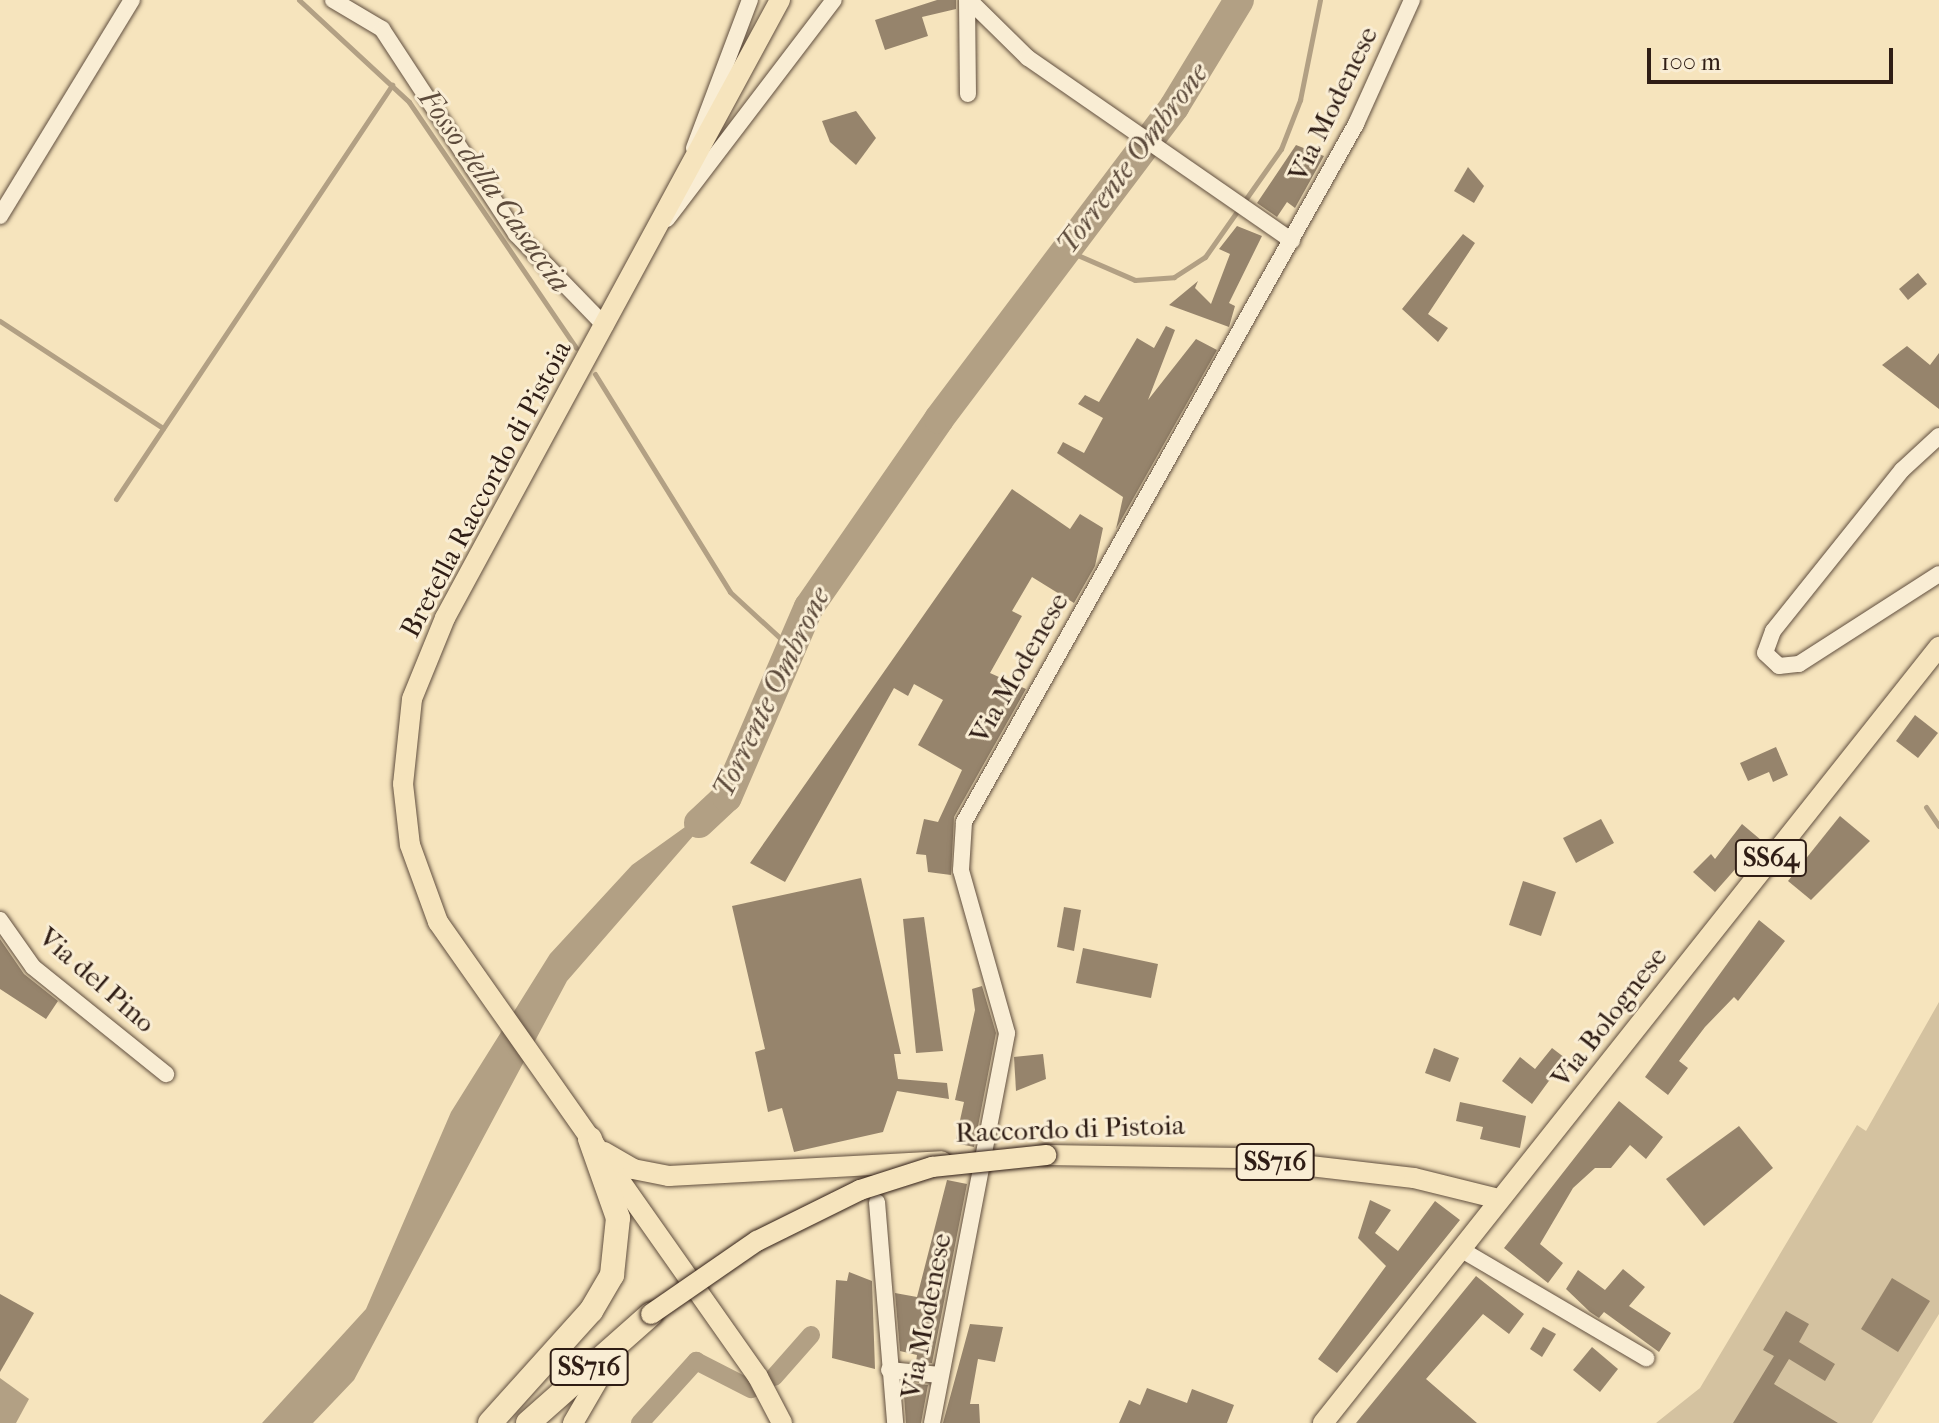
<!DOCTYPE html>
<html>
<head>
<meta charset="utf-8">
<style>
	body { margin:0 }
	#map { position:relative; width:1939px; height:1423px; overflow:hidden; background:#f6e4bd; font-family:"IM FELL French Canon",serif }
	div>[style] { position:absolute }
	[style*='--x'] { left:calc(var(--x)*1px); top:calc(var(--y)*1px); width:calc(var(--w)*1px); rotate:calc(var(--a)*1deg) }
	.green>* { inset:0; background:#d4c2a0 }
	.water>* { inset:0; background:#b2a084 }
	.stream>* { height:5px; margin:-2.5px; padding:0 2.5px; transform-origin:2.5px; border-radius:2.5px; background:#b2a084 }
	.canal>* { height:18px; margin:-9px; padding:0 9px; transform-origin:9px; border-radius:9px; background:#b2a084 }
	.river>* { height:30px; margin:-15px; padding:0 15px; transform-origin:15px; border-radius:15px; background:#b2a084 }
	.building>* { inset:0; background:#96846c }
	.roads { filter:drop-shadow(0 0 2px #614f3f) drop-shadow(0 0 2px #614f3f) }
	.minor>* { height:16px; margin:-8px; padding:0 8px; transform-origin:8px; border-radius:8px; background:#f9edd4 }
	.major>* { height:20px; margin:-10px; padding:0 10px; transform-origin:10px; border-radius:10px; background:#f6e4bd }
	.highway>* { height:24px; margin:-12px; padding:0 12px; transform-origin:12px; border-radius:12px; background:#f6e4bd }
	.bridges { filter:drop-shadow(0 0 2px #2f1d15) drop-shadow(0 0 2px #2f1d15) }
	.major-bridge>* { height:20px; margin:-10px; padding:0 10px; transform-origin:10px; border-radius:10px; background:#f6e4bd }
	span { translate:-50% -50%; white-space:nowrap; text-align:center; line-height:1.15; -webkit-text-stroke:6px #f9edd4; paint-order:stroke }
	.shield-label span { padding:2px 6px; background:#f9edd4; border:2px solid; border-radius:6px; -webkit-text-stroke-width:0 }
	.shield-label { font-size:26px; color:#2f1d15; font-weight:700 }
	.street-label { font-size:28px; color:#2f1d15 }
	.water-label { font-size:30px; color:#5d4b3c; font-style:italic }
	.scale { position:absolute; left:1647px; top:48px; width:246px; height:36px; box-sizing:border-box; border:4px solid #2f1d15; border-top:0; padding-left:10px; font-size:24px; line-height:28px; white-space:nowrap; color:#2f1d15; -webkit-text-stroke:6px #f9edd4; paint-order:stroke }
</style>
</head>
<body>
<div id="map">
	<div class="green">
		<div style="clip-path:polygon(1939px 1002px,1939px 1314px,1872px 1423px,1656px 1423px,1700px 1388px,1857px 1125px,1866px 1131px)"></div>
	</div>
	<div class="water">
		<div style="clip-path:polygon(727px 797px,567px 981px,354px 1380px,313px 1423px,262px 1423px,366px 1309px,451px 1112px,550px 954px,632px 865px)"></div>
		<div style="clip-path:polygon(0 1378px,29px 1399px,16px 1423px,0 1423px)"></div>
	</div>
	<div class="stream">
		<div style="--x:299;--y:0;--w:150;--a:42.8"></div>
		<div style="--x:409;--y:102;--w:297;--a:55.8"></div>
		<div style="--x:1066;--y:250;--w:75;--a:23.5"></div>
		<div style="--x:1135;--y:280;--w:39;--a:-4"></div>
		<div style="--x:1174;--y:277;--w:37;--a:-33"></div>
		<div style="--x:1205;--y:257;--w:132;--a:-54.9"></div>
		<div style="--x:1281;--y:149;--w:53;--a:-68.8"></div>
		<div style="--x:1300;--y:100;--w:102;--a:-78.7"></div>
		<div style="--x:0;--y:321;--w:195;--a:33.3"></div>
		<div style="--x:595;--y:374;--w:256;--a:58.2"></div>
		<div style="--x:730;--y:592;--w:83;--a:42.6"></div>
		<div style="--x:116;--y:499;--w:498;--a:-56.3"></div>
		<div style="--x:1926;--y:807;--w:23;--a:56"></div>
	</div>
	<div class="canal">
		<div style="--x:774;--y:1377;--w:56;--a:-48.6"></div>
		<div style="--x:640;--y:1423;--w:84;--a:-47.9"></div>
		<div style="--x:696;--y:1361;--w:62;--a:27"></div>
	</div>
	<div class="river">
		<div style="--x:699;--y:823;--w:38;--a:-43"></div>
		<div style="--x:727;--y:797;--w:207;--a:-66.7"></div>
		<div style="--x:809;--y:607;--w:229;--a:-55.3"></div>
		<div style="--x:939;--y:419;--w:391;--a:-53"></div>
		<div style="--x:1174;--y:107;--w:125;--a:-58.7"></div>
	</div>
	<div class="building">
		<div style="clip-path:polygon(937px 0,956px 0,956px 9px,922px 17px,928px 36px,885px 50px,875px 20px)"></div>
		<div style="clip-path:polygon(856px 111px,876px 138px,856px 165px,830px 142px,822px 121px)"></div>
		<div style="clip-path:polygon(1296px 145px,1324px 156px,1295px 208px,1287px 202px,1277px 217px,1257px 203px)"></div>
		<div style="clip-path:polygon(1468px 167px,1484px 186px,1474px 203px,1454px 191px)"></div>
		<div style="clip-path:polygon(1237px 226px,1262px 236px,1229px 303px,1235px 306px,1229px 327px,1169px 305px,1198px 281px,1195px 288px,1211px 304px,1230px 254px,1219px 249px)"></div>
		<div style="clip-path:polygon(1463px 234px,1475px 243px,1428px 314px,1448px 328px,1438px 342px,1402px 309px)"></div>
		<div style="clip-path:polygon(1918px 273px,1927px 284px,1908px 300px,1899px 289px)"></div>
		<div style="clip-path:polygon(1166px 326px,1175px 330px,1148px 400px,1196px 339px,1217px 350px,1116px 529px,1123px 497px,1057px 453px,1063px 442px,1084px 453px,1103px 418px,1078px 404px,1085px 395px,1099px 402px,1137px 338px,1154px 348px)"></div>
		<div style="clip-path:polygon(1907px 346px,1930px 365px,1939px 353px,1939px 409px,1882px 365px)"></div>
		<div style="clip-path:polygon(1012px 489px,1070px 529px,1080px 514px,1103px 528px,1095px 566px,1074px 603px,1032px 577px,1012px 611px,1022px 616px,990px 673px,1026px 689px,954px 817px,951px 875px,928px 872px,926px 855px,916px 854px,924px 819px,938px 822px,962px 770px,918px 745px,943px 700px,914px 684px,908px 696px,894px 688px,785px 882px,750px 863px)"></div>
		<div style="clip-path:polygon(1915px 715px,1938px 733px,1918px 758px,1896px 741px)"></div>
		<div style="clip-path:polygon(1776px 747px,1788px 775px,1773px 782px,1769px 772px,1748px 781px,1740px 763px)"></div>
		<div style="clip-path:polygon(1840px 816px,1870px 841px,1811px 900px,1788px 881px)"></div>
		<div style="clip-path:polygon(1601px 819px,1614px 843px,1576px 863px,1563px 838px)"></div>
		<div style="clip-path:polygon(1742px 824px,1761px 840px,1715px 892px,1693px 872px,1711px 854px,1715px 859px)"></div>
		<div style="clip-path:polygon(861px 878px,901px 1054px,894px 1054px,898px 1079px,947px 1083px,949px 1099px,897px 1091px,883px 1132px,794px 1152px,782px 1108px,768px 1112px,755px 1052px,765px 1049px,732px 906px)"></div>
		<div style="clip-path:polygon(1523px 881px,1556px 892px,1541px 936px,1509px 925px)"></div>
		<div style="clip-path:polygon(1064px 907px,1081px 910px,1074px 951px,1057px 947px)"></div>
		<div style="clip-path:polygon(924px 917px,943px 1051px,916px 1053px,903px 919px)"></div>
		<div style="clip-path:polygon(1759px 920px,1785px 941px,1738px 1001px,1734px 997px,1705px 1027px,1679px 1061px,1688px 1068px,1668px 1095px,1645px 1077px)"></div>
		<div style="clip-path:polygon(0 939px,24px 974px,58px 1001px,46px 1019px,0 989px)"></div>
		<div style="clip-path:polygon(1083px 948px,1158px 964px,1151px 998px,1076px 983px)"></div>
		<div style="clip-path:polygon(982px 986px,996px 1033px,974px 1147px,955px 1143px,964px 1102px,955px 1100px,975px 1010px,972px 989px)"></div>
		<div style="clip-path:polygon(1434px 1048px,1459px 1058px,1450px 1082px,1425px 1073px)"></div>
		<div style="clip-path:polygon(1552px 1048px,1573px 1064px,1561px 1079px,1554px 1074px,1532px 1104px,1502px 1081px,1520px 1057px,1535px 1069px)"></div>
		<div style="clip-path:polygon(1043px 1054px,1046px 1079px,1016px 1091px,1014px 1057px)"></div>
		<div style="clip-path:polygon(1619px 1101px,1663px 1137px,1646px 1159px,1630px 1145px,1611px 1168px,1595px 1168px,1573px 1188px,1540px 1244px,1563px 1263px,1548px 1283px,1504px 1248px)"></div>
		<div style="clip-path:polygon(1460px 1102px,1526px 1116px,1520px 1148px,1480px 1139px,1483px 1127px,1456px 1121px)"></div>
		<div style="clip-path:polygon(1739px 1126px,1773px 1168px,1704px 1226px,1666px 1179px)"></div>
		<div style="clip-path:polygon(947px 1180px,967px 1184px,932px 1363px,916px 1362px,917px 1355px,900px 1351px,895px 1293px,917px 1297px)"></div>
		<div style="clip-path:polygon(1370px 1200px,1391px 1210px,1375px 1233px,1398px 1251px,1435px 1201px,1460px 1220px,1337px 1373px,1318px 1359px,1386px 1266px,1358px 1238px)"></div>
		<div style="clip-path:polygon(1623px 1269px,1645px 1287px,1629px 1306px,1671px 1333px,1659px 1352px,1604px 1312px,1599px 1318px,1590px 1312px,1566px 1289px,1578px 1270px,1605px 1290px)"></div>
		<div style="clip-path:polygon(849px 1272px,872px 1281px,875px 1369px,832px 1358px,836px 1280px,847px 1281px)"></div>
		<div style="clip-path:polygon(1476px 1276px,1524px 1314px,1509px 1334px,1483px 1314px,1426px 1379px,1477px 1423px,1356px 1423px)"></div>
		<div style="clip-path:polygon(1892px 1278px,1930px 1301px,1898px 1352px,1861px 1329px)"></div>
		<div style="clip-path:polygon(0 1294px,34px 1313px,0 1372px)"></div>
		<div style="clip-path:polygon(1786px 1311px,1809px 1324px,1799px 1342px,1835px 1364px,1825px 1381px,1789px 1359px,1774px 1384px,1838px 1423px,1733px 1423px,1774px 1356px,1763px 1350px)"></div>
		<div style="clip-path:polygon(970px 1324px,1003px 1327px,995px 1362px,978px 1359px,970px 1404px,979px 1404px,980px 1423px,943px 1423px)"></div>
		<div style="clip-path:polygon(1543px 1327px,1556px 1334px,1542px 1357px,1530px 1349px)"></div>
		<div style="clip-path:polygon(1592px 1347px,1618px 1369px,1600px 1392px,1573px 1370px)"></div>
		<div style="clip-path:polygon(903px 1382px,928px 1385px,921px 1423px,906px 1423px)"></div>
		<div style="clip-path:polygon(1147px 1388px,1187px 1403px,1192px 1389px,1234px 1405px,1227px 1423px,1119px 1423px,1129px 1400px,1140px 1405px)"></div>
	</div>
	<div class="roads">
		<div class="minor">
			<div style="--x:333;--y:0;--w:57;--a:30.6"></div>
			<div style="--x:382;--y:29;--w:245;--a:56.8"></div>
			<div style="--x:516;--y:234;--w:128;--a:45.9"></div>
			<div style="--x:967;--y:0;--w:94;--a:89.4"></div>
			<div style="--x:969;--y:0;--w:83;--a:44.5"></div>
			<div style="--x:1028;--y:58;--w:321;--a:34.7"></div>
			<div style="--x:694;--y:148;--w:158;--a:-69.3"></div>
			<div style="--x:0;--y:216;--w:253;--a:-58.6"></div>
			<div style="--x:667;--y:219;--w:275;--a:-52.7"></div>
			<div style="--x:1939;--y:436;--w:50;--a:137.4"></div>
			<div style="--x:1902;--y:470;--w:206;--a:128.7"></div>
			<div style="--x:1773;--y:631;--w:23;--a:110"></div>
			<div style="--x:1765;--y:653;--w:19;--a:43"></div>
			<div style="--x:1779;--y:666;--w:20;--a:-6"></div>
			<div style="--x:1799;--y:664;--w:166;--a:-32.7"></div>
			<div style="--x:0;--y:920;--w:57;--a:54.9"></div>
			<div style="--x:33;--y:967;--w:171;--a:38.8"></div>
			<div style="--x:877;--y:1202;--w:222;--a:85.3"></div>
			<div style="--x:1460;--y:1249;--w:216;--a:30.4"></div>
			<div style="--x:889;--y:1370;--w:51;--a:5.6"></div>
			<div style="--x:932;--y:1423;--w:397;--a:-79.1"></div>
			<div style="--x:1007;--y:1033;--w:169;--a:-105.8"></div>
			<div style="--x:961;--y:870;--w:48;--a:-86.4"></div>
			<div style="--x:964;--y:822;--w:801;--a:-60.68"></div>
			<div style="--x:1356;--y:124;--w:136;--a:-65.7"></div>
		</div>
		<div class="major">
			<div style="--x:780;--y:0;--w:703;--a:118.46"></div>
			<div style="--x:445;--y:618;--w:87;--a:112.2"></div>
			<div style="--x:412;--y:699;--w:85;--a:96"></div>
			<div style="--x:403;--y:784;--w:61;--a:83.5"></div>
			<div style="--x:410;--y:845;--w:82;--a:70"></div>
			<div style="--x:438;--y:922;--w:556;--a:54.88"></div>
			<div style="--x:758;--y:1377;--w:52;--a:62.4"></div>
			<div style="--x:604;--y:1152;--w:34;--a:30"></div>
			<div style="--x:633;--y:1169;--w:37;--a:11"></div>
			<div style="--x:669;--y:1176;--w:273;--a:-3.1"></div>
			<div style="--x:1046;--y:1155;--w:195;--a:0.9"></div>
			<div style="--x:1241;--y:1158;--w:174;--a:6.6"></div>
			<div style="--x:1414;--y:1178;--w:88;--a:13.9"></div>
			<div style="--x:573;--y:1423;--w:72;--a:-59.9"></div>
			<div style="--x:1323;--y:1423;--w:991;--a:-51.56"></div>
		</div>
		<div class="highway">
			<div style="--x:490;--y:1423;--w:151;--a:-48"></div>
			<div style="--x:591;--y:1311;--w:42;--a:-59.7"></div>
			<div style="--x:612;--y:1275;--w:57;--a:-84"></div>
			<div style="--x:618;--y:1218;--w:84;--a:-109.5"></div>
			<div style="--x:528;--y:1423;--w:164;--a:-41.5"></div>
		</div>
	</div>
	<div class="bridges">
		<div class="major-bridge">
			<div style="--x:651;--y:1314;--w:129;--a:-34.6"></div>
			<div style="--x:757;--y:1241;--w:115;--a:-26.3"></div>
			<div style="--x:860;--y:1190;--w:76;--a:-17.7"></div>
			<div style="--x:932;--y:1167;--w:115;--a:-6"></div>
		</div>
	</div>
	<div class="shield-label">
		<span style="left:1771px;top:858px">SS64</span>
		<span style="left:1275px;top:1162px">SS716</span>
		<span style="left:589px;top:1367px">SS716</span>
	</div>
	<div class="street-label">
		<span style="left:1333px;top:104px;rotate:-64deg">Via Modenese</span>
		<span style="left:486px;top:489px;rotate:-62deg">Bretella Raccordo di Pistoia</span>
		<span style="left:1019px;top:668px;rotate:-60deg">Via Modenese</span>
		<span style="left:97px;top:980px;rotate:41deg">Via del Pino</span>
		<span style="left:1609px;top:1017px;rotate:-52deg">Via Bolognese</span>
		<span style="left:1070px;top:1129px;rotate:-2deg">Raccordo di Pistoia</span>
		<span style="left:926px;top:1316px;rotate:-79deg">Via Modenese</span>
	</div>
	<div class="water-label">
		<span style="left:1133px;top:159px;rotate:-53deg">Torrente Ombrone</span>
		<span style="left:494px;top:191px;rotate:55deg">Fosso della Casaccia</span>
		<span style="left:772px;top:693px;rotate:-64deg">Torrente Ombrone</span>
	</div>
	<div class="scale">100 m</div>
</div>
</body>
</html>
